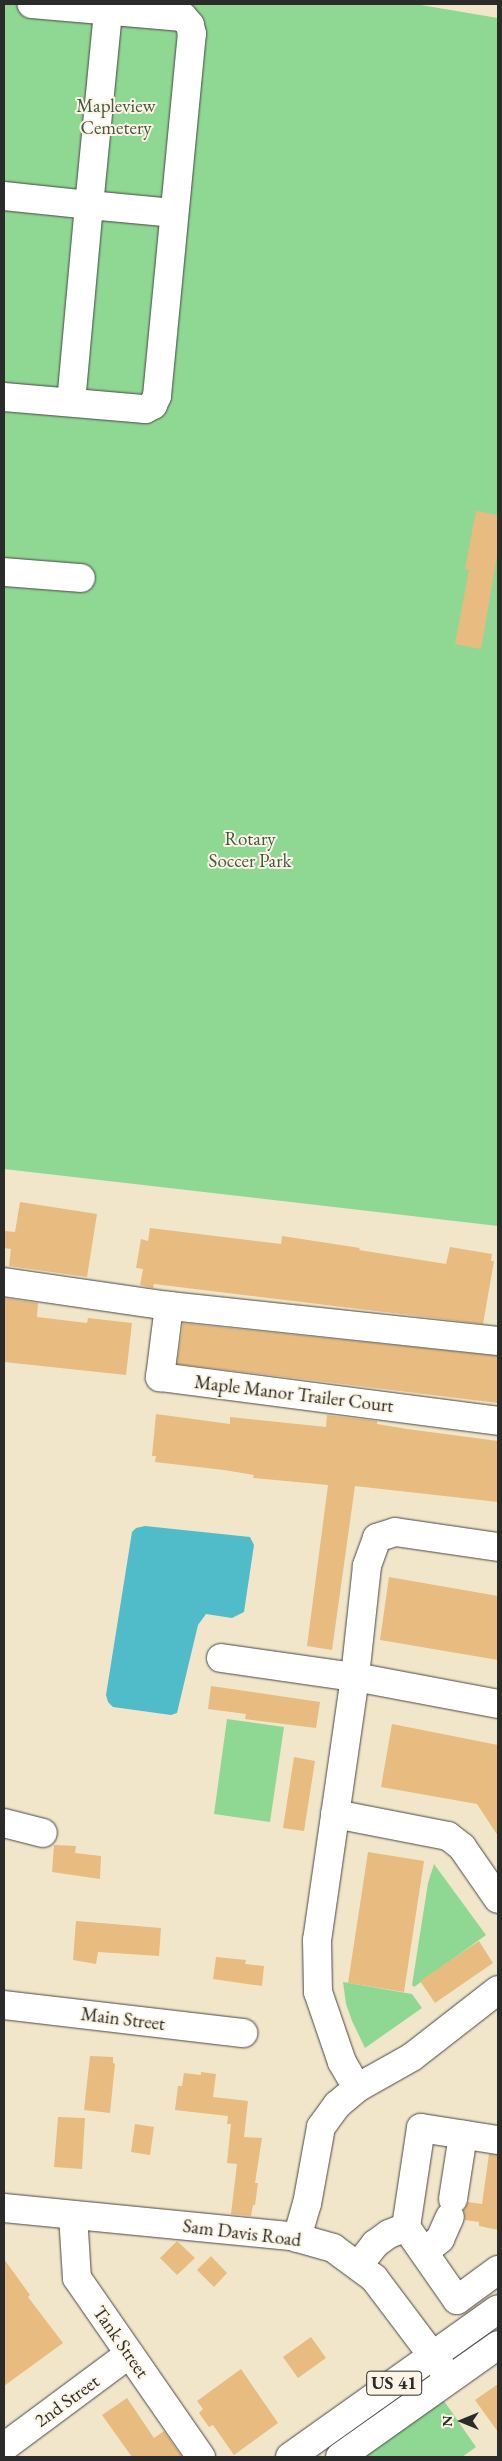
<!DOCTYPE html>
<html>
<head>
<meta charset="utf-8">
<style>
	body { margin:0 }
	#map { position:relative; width:502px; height:2461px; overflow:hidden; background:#f2e6ca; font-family:"EB Garamond",serif }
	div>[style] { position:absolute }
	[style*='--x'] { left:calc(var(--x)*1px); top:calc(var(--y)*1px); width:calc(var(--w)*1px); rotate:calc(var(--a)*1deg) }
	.green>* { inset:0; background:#8fd894 }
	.water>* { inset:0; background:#50bcca }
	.building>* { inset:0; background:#e8bb81 }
	.roads { filter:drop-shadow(0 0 1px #494743) drop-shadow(0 0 1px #494743) }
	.minor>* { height:28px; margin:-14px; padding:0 14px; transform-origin:14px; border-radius:14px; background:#fff }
	.major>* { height:28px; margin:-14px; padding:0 14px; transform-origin:14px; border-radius:14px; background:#fff }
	span { translate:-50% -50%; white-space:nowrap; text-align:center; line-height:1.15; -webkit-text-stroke:4px #fcf5e5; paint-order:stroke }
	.shield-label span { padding:1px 4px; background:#fcf5e5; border:1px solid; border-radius:4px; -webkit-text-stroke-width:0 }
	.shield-label { font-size:18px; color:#2b2b2b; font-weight:700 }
	.park-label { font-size:19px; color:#445645 }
	.street-label { font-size:19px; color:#2b2b2b }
	.frame { position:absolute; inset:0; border:5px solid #2b2b2b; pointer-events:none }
	.north { position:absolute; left:437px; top:2396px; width:50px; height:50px; -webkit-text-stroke:4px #fcf5e5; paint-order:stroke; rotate:270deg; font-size:14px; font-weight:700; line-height:20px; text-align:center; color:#2b2b2b }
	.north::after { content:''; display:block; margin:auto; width:18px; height:22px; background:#2b2b2b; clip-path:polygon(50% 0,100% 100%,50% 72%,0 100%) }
</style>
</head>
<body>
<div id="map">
	<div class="green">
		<div style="clip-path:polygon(4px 4px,415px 4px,498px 18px,498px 1226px,4px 1169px)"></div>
		<div style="clip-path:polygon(227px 1719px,284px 1727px,270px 1822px,214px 1814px)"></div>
		<div style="clip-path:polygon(434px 1864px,486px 1935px,414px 1987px,412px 1985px,428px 1883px)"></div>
		<div style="clip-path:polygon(343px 1982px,412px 1994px,422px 2008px,365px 2048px,352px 2021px,346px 2004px)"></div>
		<div style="clip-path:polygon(442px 2398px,476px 2447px,462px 2457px,359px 2457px)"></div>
	</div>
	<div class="water">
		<div style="clip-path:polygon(145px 1526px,250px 1537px,254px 1545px,244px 1612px,232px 1618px,206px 1614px,198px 1625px,177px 1713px,171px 1715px,113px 1707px,108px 1702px,106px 1695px,132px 1532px,136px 1528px)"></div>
	</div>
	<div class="building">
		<div style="clip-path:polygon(476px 511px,498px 515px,498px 550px,481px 649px,455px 644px,469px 570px,465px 569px)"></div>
		<div style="clip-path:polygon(20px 1202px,97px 1214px,87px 1277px,9px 1266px,11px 1249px,4px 1248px,5px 1231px,15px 1232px)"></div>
		<div style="clip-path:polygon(150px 1228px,281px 1244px,282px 1236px,360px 1248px,359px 1250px,446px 1264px,450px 1247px,492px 1254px,491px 1261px,494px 1261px,483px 1324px,154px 1284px,153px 1288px,140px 1285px,143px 1269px,136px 1268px,141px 1239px,148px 1241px)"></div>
		<div style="clip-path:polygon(4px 1298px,38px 1303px,37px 1317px,87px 1323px,88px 1318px,132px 1323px,126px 1375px,4px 1362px)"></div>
		<div style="clip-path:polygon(183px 1323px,498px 1356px,498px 1403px,177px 1364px)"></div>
		<div style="clip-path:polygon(156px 1414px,230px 1424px,230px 1417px,326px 1427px,327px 1415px,377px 1421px,377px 1424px,407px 1429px,498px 1441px,498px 1502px,355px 1486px,332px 1650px,307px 1646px,328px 1485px,253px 1478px,254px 1475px,224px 1470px,155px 1462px,156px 1456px,152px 1456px)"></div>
		<div style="clip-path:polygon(389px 1577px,498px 1596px,498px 1660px,380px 1640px)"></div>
		<div style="clip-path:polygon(211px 1686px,320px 1702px,316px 1728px,245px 1719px,246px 1714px,208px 1709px)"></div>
		<div style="clip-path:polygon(392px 1724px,498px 1745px,498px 1836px,477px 1804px,381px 1787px)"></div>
		<div style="clip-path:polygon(294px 1757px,315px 1761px,304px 1831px,283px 1828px)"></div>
		<div style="clip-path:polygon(54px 1845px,76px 1846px,75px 1853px,101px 1856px,100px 1879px,52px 1872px)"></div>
		<div style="clip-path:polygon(368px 1852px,424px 1861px,404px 1992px,348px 1983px)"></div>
		<div style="clip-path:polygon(76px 1921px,161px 1928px,159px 1956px,98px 1952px,96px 1964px,73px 1960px)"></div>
		<div style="clip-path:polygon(479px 1941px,493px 1963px,435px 2003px,420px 1981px)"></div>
		<div style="clip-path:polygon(216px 1957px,246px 1960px,245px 1964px,264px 1966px,262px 1986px,213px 1979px)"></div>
		<div style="clip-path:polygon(90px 2056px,113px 2057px,113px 2063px,115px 2064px,110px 2113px,84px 2110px)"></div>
		<div style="clip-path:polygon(201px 2072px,216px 2074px,213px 2097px,248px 2101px,244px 2137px,262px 2138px,255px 2183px,258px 2183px,255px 2205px,253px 2205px,251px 2216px,231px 2214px,237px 2164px,227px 2163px,231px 2124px,227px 2124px,228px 2116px,175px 2110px,178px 2086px,182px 2086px,184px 2073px,201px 2075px)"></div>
		<div style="clip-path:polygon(58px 2117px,85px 2118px,82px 2169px,54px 2167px)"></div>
		<div style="clip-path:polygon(135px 2124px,154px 2127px,150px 2155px,131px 2152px)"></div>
		<div style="clip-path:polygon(489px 2154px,498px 2155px,498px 2230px,479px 2226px,479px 2222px,465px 2220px,464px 2210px,468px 2202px,482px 2204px)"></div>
		<div style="clip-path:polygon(177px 2241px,195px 2258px,177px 2275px,160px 2258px)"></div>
		<div style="clip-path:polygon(211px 2256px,227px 2273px,214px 2287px,197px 2270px)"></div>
		<div style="clip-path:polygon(4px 2259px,30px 2295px,28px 2297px,63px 2343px,4px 2386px)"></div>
		<div style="clip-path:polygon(311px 2337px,326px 2358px,298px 2378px,283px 2357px)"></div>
		<div style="clip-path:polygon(241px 2369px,278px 2423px,234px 2455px,213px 2425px,209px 2427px,199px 2413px,203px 2409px,197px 2401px)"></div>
		<div style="clip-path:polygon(498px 2384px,498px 2432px,475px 2400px)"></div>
		<div style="clip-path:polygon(127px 2398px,154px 2438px,164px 2431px,182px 2457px,132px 2457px,102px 2415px)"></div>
	</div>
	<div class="roads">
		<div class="minor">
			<div style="--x:108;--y:12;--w:194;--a:95.6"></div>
			<div style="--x:89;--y:205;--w:84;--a:5.4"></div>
			<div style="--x:4;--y:196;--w:85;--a:6"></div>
			<div style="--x:89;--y:205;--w:197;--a:95.2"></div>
			<div style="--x:4;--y:397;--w:142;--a:4.9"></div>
			<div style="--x:145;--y:409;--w:9;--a:-27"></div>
			<div style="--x:153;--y:405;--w:10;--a:-66"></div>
			<div style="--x:157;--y:396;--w:364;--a:-84.5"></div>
			<div style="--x:192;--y:34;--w:9;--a:-103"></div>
			<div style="--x:190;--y:25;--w:11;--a:-131"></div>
			<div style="--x:183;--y:17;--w:152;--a:-175.1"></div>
			<div style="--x:4;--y:572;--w:77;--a:4.5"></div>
			<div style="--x:4;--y:1282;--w:167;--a:8.3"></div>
			<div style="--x:498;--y:1341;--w:331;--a:-173.9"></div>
			<div style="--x:169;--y:1306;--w:72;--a:97.2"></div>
			<div style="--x:160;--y:1377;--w:341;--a:7.4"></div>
			<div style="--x:498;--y:1547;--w:104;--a:-171.7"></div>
			<div style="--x:395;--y:1532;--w:19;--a:162"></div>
			<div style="--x:377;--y:1538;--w:30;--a:110"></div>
			<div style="--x:367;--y:1566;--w:112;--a:96.2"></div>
			<div style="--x:355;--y:1677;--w:266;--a:98.2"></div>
			<div style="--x:317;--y:1940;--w:52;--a:88.9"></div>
			<div style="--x:318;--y:1992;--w:74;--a:71.1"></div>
			<div style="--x:342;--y:2062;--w:30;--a:60"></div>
			<div style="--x:357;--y:2088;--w:63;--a:-29.4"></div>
			<div style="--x:412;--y:2057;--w:109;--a:-37.9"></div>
			<div style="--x:221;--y:1658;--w:135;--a:8.1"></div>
			<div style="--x:355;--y:1677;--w:146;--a:10.7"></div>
			<div style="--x:335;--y:1814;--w:115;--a:11"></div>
			<div style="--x:448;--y:1836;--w:18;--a:38"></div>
			<div style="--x:462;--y:1847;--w:63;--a:55.3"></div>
			<div style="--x:4;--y:1823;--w:40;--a:14.4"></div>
			<div style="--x:4;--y:2005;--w:241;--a:6.7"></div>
			<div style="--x:453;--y:2199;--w:65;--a:-81.1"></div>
			<div style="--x:4;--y:2208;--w:288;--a:5.6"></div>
			<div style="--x:291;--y:2236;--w:44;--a:15.9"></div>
			<div style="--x:333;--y:2248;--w:51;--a:36.2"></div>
			<div style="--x:374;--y:2278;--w:126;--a:53"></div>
			<div style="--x:73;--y:2215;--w:63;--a:86.4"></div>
			<div style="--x:77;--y:2278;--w:218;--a:55.3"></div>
			<div style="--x:406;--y:2227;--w:89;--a:55.1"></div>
			<div style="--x:457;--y:2300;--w:51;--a:-36.2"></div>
			<div style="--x:297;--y:2238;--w:35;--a:-74"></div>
			<div style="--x:307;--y:2204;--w:78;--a:-79.7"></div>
			<div style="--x:321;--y:2127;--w:27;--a:-54"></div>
			<div style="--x:337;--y:2105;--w:26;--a:-40"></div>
			<div style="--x:424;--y:2252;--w:21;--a:-39"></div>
			<div style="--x:440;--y:2239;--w:24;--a:-66"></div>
			<div style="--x:358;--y:2266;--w:28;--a:-52"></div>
			<div style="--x:375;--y:2244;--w:17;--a:-36"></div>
			<div style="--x:389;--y:2234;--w:18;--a:-22"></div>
			<div style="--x:406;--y:2227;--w:100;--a:-81.4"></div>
			<div style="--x:421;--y:2128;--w:78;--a:8.9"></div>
			<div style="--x:4;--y:2447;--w:156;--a:-36.6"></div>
		</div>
		<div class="major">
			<div style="--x:290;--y:2457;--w:255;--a:-35.4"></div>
			<div style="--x:340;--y:2457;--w:194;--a:-35.3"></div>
		</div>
	</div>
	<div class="shield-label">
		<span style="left:394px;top:2383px">US 41</span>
	</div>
	<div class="park-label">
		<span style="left:116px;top:117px">Mapleview<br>Cemetery</span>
		<span style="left:250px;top:850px">Rotary<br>Soccer Park</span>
	</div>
	<div class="street-label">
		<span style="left:294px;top:1394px;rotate:7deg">Maple Manor Trailer Court</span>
		<span style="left:123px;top:2019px;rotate:7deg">Main Street</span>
		<span style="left:242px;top:2233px;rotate:7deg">Sam Davis Road</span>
		<span style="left:121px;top:2342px;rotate:55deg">Tank Street</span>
		<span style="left:67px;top:2401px;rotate:-36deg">2nd Street</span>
	</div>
	<div class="frame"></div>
	<div class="north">N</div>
</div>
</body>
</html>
